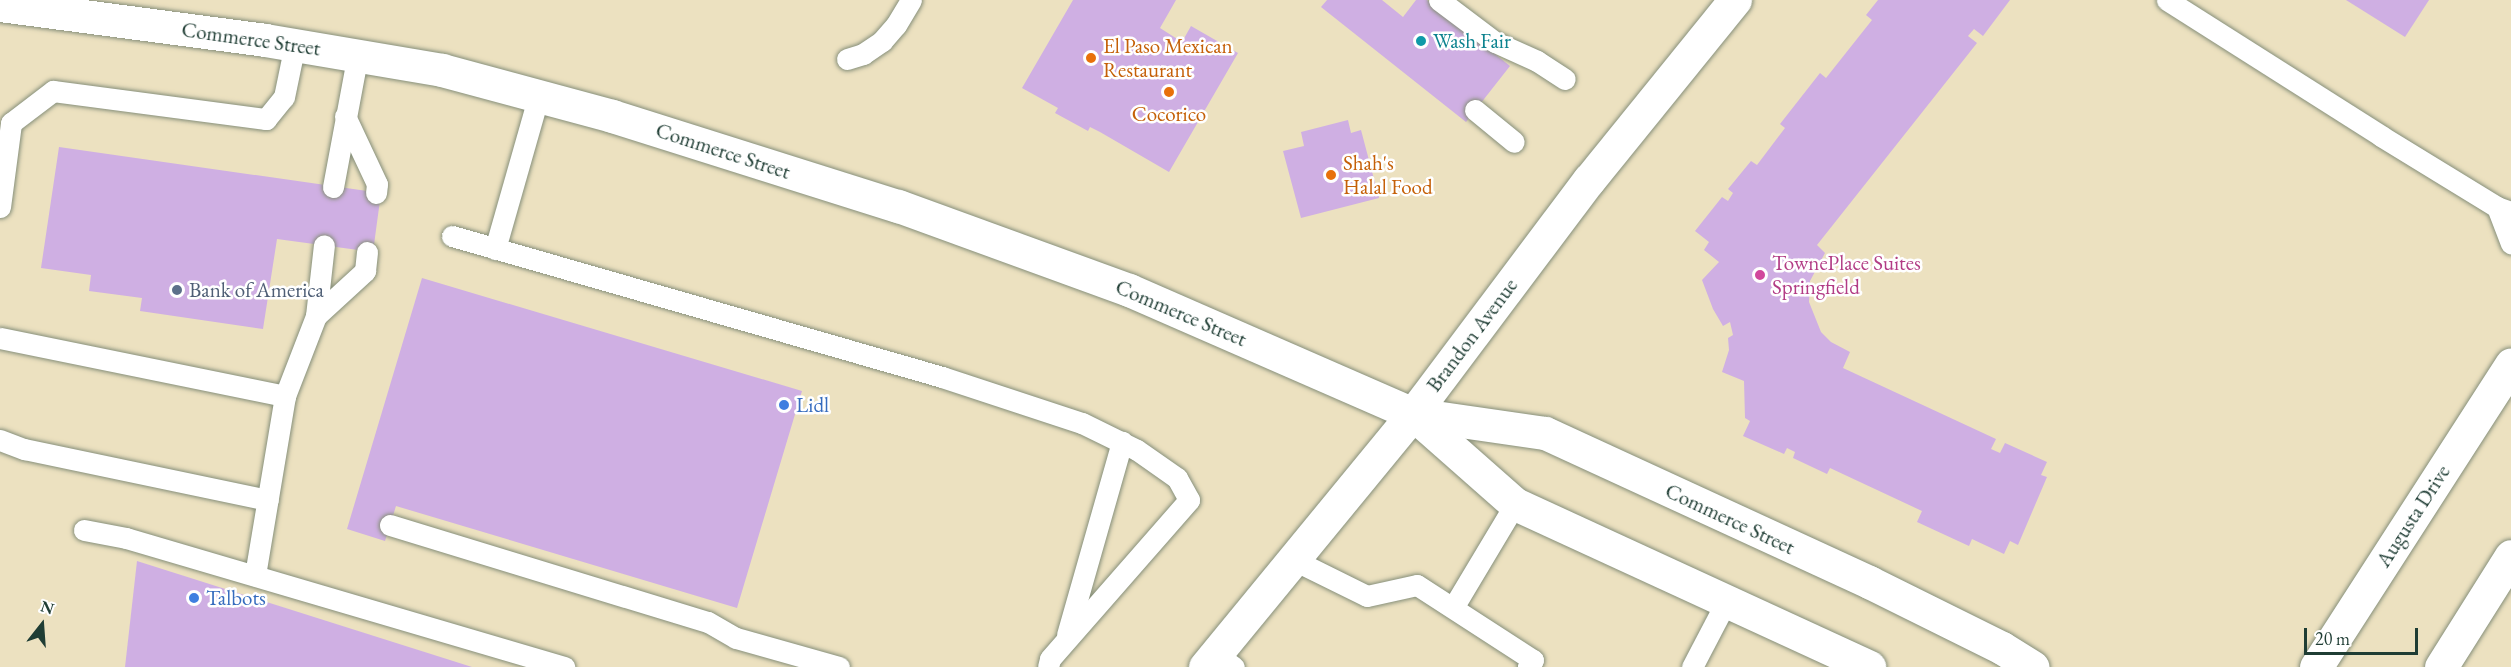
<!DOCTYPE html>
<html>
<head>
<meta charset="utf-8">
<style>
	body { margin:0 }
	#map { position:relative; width:2511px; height:667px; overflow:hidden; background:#ece1c0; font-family:"EB Garamond",serif }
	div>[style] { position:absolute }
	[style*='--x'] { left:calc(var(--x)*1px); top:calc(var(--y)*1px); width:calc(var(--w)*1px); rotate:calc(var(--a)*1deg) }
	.building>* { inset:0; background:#cfafe3 }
	.roads { filter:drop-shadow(0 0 2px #868f7a) drop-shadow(0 0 2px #868f7a) }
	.lane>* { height:21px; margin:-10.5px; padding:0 10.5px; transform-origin:10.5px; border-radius:10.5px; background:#fff }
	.street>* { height:33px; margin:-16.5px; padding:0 16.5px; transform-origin:16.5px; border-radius:16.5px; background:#fff }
	.secondary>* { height:33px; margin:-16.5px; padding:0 16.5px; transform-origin:16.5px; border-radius:16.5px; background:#fff }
	.highway>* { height:33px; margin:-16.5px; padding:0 16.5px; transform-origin:16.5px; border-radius:16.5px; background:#fff }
	.dots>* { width:16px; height:16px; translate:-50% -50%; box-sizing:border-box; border:3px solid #fff; border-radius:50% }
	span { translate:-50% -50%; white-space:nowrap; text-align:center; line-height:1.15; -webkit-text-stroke:5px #fff; paint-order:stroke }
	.street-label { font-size:21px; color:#1f3d34 }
	.culture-label { font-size:21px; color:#0d838f }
	.left { translate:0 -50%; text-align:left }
	.food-label { font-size:21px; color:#c56008 }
	.hotel-label { font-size:21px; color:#b23c85 }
	.service-label { font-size:21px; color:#4e5e75 }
	.shop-label { font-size:21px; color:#366cbe }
	.north { position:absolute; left:12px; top:595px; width:60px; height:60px; -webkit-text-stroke:4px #fff; paint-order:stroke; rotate:17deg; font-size:16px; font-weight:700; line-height:24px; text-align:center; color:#1f3d34 }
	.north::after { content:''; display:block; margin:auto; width:21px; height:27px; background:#1f3d34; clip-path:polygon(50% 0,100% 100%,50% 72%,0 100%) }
	.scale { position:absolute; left:2304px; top:628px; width:114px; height:27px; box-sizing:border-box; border:3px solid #1f3d34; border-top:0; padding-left:8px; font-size:18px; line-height:21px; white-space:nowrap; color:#1f3d34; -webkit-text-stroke:4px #fff; paint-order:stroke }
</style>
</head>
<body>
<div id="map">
	<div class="building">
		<div style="clip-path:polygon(1073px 0,1176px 0,1160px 28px,1182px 42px,1191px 26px,1238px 53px,1169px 172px,1100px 132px,1090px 127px,1088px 131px,1055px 113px,1058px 108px,1022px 88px)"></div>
		<div style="clip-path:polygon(1327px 0,1382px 0,1403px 17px,1416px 0,1427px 0,1510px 66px,1466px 122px,1321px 7px)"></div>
		<div style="clip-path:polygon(1878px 0,2010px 0,1983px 36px,1974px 29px,1968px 36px,1977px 43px,1817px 245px,1825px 253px,1810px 281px,1809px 302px,1821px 332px,1831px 342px,1850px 352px,1843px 368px,1996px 439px,1991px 449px,2000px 453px,2005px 443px,2047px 462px,2041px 475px,2047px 477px,2018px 545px,2010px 541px,2004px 554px,1972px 539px,1969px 546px,1917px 522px,1922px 511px,1830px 468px,1827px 474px,1793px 458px,1795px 452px,1787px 448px,1784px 454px,1743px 436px,1750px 421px,1745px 418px,1744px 381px,1722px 372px,1729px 350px,1728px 338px,1733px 335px,1730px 322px,1723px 326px,1713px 309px,1702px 280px,1719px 262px,1704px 250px,1709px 242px,1695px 231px,1722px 197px,1728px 201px,1733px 193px,1728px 189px,1751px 161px,1757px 165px,1785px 128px,1780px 124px,1820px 73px,1826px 78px,1872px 20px,1866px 15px)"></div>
		<div style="clip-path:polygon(2346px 0,2429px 0,2405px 37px)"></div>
		<div style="clip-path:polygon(1348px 120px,1351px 133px,1361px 130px,1379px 198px,1301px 218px,1283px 151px,1304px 146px,1301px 132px)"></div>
		<div style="clip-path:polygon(59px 147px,381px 193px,373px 252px,277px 239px,263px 329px,140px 311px,142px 298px,89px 291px,91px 275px,41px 268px)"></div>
		<div style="clip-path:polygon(422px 278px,802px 391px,737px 608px,396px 506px,385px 541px,347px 529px)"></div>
		<div style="clip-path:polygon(137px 561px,472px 667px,125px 667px)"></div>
	</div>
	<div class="roads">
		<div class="lane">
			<div style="--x:1439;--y:0;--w:70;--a:36.9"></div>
			<div style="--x:1495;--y:42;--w:46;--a:24.3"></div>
			<div style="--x:1537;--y:61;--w:33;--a:33"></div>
			<div style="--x:2167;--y:0;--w:254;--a:32.4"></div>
			<div style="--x:2381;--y:136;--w:136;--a:31.5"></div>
			<div style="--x:2497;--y:207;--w:15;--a:20"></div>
			<div style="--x:847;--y:59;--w:17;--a:-17"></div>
			<div style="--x:863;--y:54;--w:23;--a:-34"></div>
			<div style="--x:882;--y:41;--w:21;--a:-49"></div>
			<div style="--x:896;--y:25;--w:29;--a:-59"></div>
			<div style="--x:1475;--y:110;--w:50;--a:39.4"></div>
			<div style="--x:345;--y:116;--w:75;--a:64.8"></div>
			<div style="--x:377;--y:184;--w:9;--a:96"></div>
			<div style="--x:333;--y:187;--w:135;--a:-79.4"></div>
			<div style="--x:0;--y:207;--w:85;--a:-82.5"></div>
			<div style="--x:11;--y:123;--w:53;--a:-37.3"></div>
			<div style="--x:53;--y:91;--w:215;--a:7.5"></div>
			<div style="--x:266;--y:119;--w:28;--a:-51"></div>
			<div style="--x:284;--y:97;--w:54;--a:-78.3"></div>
			<div style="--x:2497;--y:207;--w:39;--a:69"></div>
			<div style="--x:452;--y:236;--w:510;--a:16.05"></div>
			<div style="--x:942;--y:377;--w:147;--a:18.2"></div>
			<div style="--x:1082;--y:423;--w:61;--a:26.1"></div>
			<div style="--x:1137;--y:450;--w:49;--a:35"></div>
			<div style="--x:1177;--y:478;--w:25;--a:61"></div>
			<div style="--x:1189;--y:500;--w:211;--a:131.2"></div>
			<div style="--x:1050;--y:659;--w:8;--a:104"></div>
			<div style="--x:495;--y:249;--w:160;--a:-74.1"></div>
			<div style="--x:316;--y:316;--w:67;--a:-42.6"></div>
			<div style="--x:365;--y:271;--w:19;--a:-84"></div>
			<div style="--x:0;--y:338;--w:291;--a:11.5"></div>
			<div style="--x:285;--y:396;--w:182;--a:99.5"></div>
			<div style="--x:285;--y:396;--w:86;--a:-68.8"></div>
			<div style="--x:316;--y:316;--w:71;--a:-83.6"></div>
			<div style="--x:0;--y:440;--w:26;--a:21"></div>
			<div style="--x:24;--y:449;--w:249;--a:11.8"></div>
			<div style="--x:390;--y:525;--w:332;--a:17"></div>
			<div style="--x:708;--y:622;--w:32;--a:30"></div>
			<div style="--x:736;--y:638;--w:107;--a:15.7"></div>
			<div style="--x:84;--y:530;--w:43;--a:10.8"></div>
			<div style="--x:126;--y:538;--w:457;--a:16.4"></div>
			<div style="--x:1294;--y:560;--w:81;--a:26.3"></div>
			<div style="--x:1367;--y:596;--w:51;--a:-12.4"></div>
			<div style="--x:1417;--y:585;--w:138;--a:32.9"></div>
			<div style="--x:1533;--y:660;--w:9;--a:126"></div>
			<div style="--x:1454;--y:606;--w:119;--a:-59.1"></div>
			<div style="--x:1067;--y:635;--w:201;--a:-74.1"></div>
			<div style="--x:1216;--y:654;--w:22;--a:36"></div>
			<div style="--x:1692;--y:667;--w:73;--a:-62.4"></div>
		</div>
		<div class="street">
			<div style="--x:1413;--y:414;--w:293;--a:-53.1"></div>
			<div style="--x:1589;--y:180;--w:232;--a:-51"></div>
			<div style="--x:2316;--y:667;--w:360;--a:-57.2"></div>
		</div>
		<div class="secondary">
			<div style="--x:0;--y:5;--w:267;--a:7.5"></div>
			<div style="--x:265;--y:40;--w:180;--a:9.6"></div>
			<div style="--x:442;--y:70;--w:176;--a:15.1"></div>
			<div style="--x:612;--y:116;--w:300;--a:17.5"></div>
			<div style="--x:898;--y:206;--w:246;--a:20"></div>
			<div style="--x:1129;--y:290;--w:310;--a:23.6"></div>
			<div style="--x:1413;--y:414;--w:133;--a:8.2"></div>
			<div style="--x:1545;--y:433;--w:357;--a:24.7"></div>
			<div style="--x:1869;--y:582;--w:148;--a:26.4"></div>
			<div style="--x:2002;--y:648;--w:36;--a:32"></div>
			<div style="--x:1413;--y:414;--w:136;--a:41.4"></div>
			<div style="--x:1515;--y:504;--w:390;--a:24.7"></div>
			<div style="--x:1205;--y:667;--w:328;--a:-50.6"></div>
		</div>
		<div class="highway">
			<div style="--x:2441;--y:667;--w:131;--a:-57.8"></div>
		</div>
	</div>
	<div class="dots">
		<div style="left:1421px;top:41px;background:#0f9aa8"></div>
		<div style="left:1091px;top:58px;background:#e8710a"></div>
		<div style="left:1169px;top:92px;background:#e8710a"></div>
		<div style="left:1331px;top:175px;background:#e8710a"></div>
		<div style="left:1760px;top:275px;background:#d1479c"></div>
		<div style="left:177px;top:290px;background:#5c6f8a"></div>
		<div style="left:784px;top:405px;background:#3f7fe0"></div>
		<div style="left:194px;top:598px;background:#3f7fe0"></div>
	</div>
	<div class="street-label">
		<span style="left:251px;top:39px;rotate:8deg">Commerce Street</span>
		<span style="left:723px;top:151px;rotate:18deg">Commerce Street</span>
		<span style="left:1181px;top:313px;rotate:23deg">Commerce Street</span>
		<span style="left:1472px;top:335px;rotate:-53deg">Brandon Avenue</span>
		<span style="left:2413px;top:516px;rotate:-57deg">Augusta Drive</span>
		<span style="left:1730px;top:519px;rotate:25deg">Commerce Street</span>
	</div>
	<div class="culture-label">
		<span class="left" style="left:1433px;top:41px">Wash Fair</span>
	</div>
	<div class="food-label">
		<span class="left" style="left:1103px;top:58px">El Paso Mexican<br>Restaurant</span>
		<span style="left:1169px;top:114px">Cocorico</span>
		<span class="left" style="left:1343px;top:175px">Shah's<br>Halal Food</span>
	</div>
	<div class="hotel-label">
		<span class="left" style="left:1772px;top:275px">TownePlace Suites<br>Springfield</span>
	</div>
	<div class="service-label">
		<span class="left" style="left:189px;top:290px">Bank of America</span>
	</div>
	<div class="shop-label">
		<span class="left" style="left:796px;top:405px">Lidl</span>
		<span class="left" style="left:206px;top:598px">Talbots</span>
	</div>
	<div class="north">N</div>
	<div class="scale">20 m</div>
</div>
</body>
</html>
